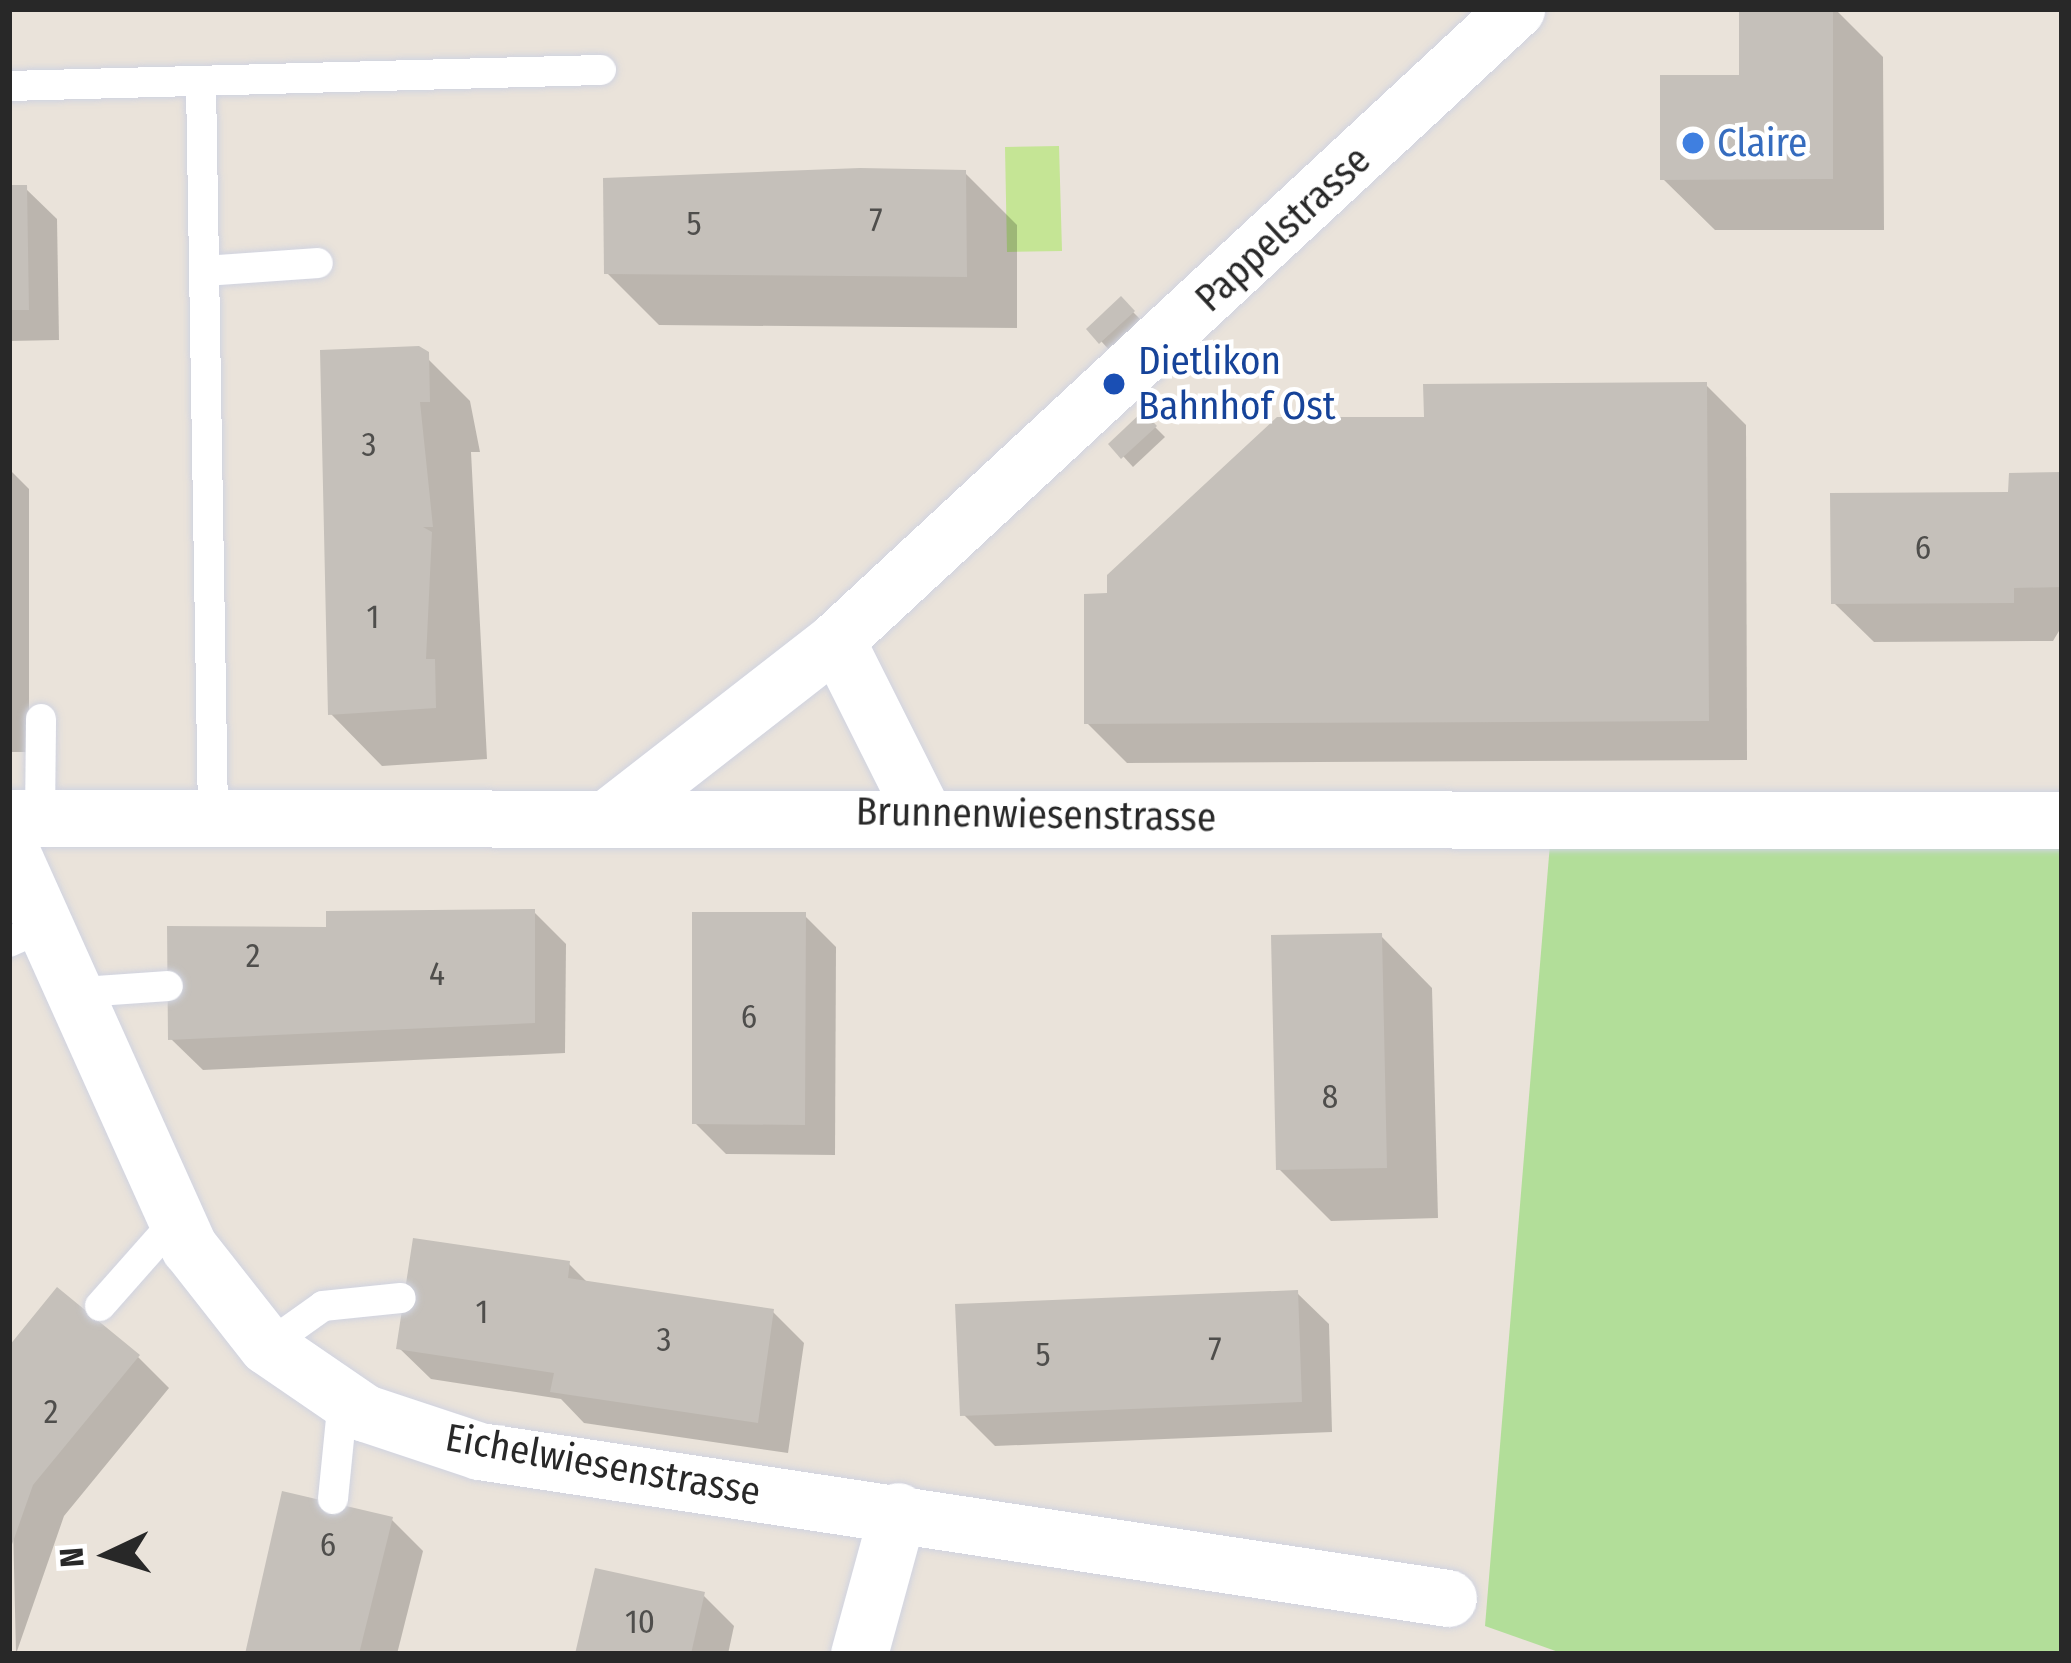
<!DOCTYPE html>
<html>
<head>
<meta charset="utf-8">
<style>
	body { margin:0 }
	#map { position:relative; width:2071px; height:1663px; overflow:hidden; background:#eae3da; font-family:"Fira Sans Condensed",sans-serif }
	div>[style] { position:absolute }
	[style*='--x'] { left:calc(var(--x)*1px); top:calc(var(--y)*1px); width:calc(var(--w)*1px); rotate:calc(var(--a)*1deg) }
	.green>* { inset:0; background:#b2de99 }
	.pitch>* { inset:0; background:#c5e595 }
	.shadow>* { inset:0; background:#0003 }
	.building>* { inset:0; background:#c5c0ba }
	.roads { filter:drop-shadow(0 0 3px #d0d3e0) drop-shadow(0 0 3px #d0d3e0) }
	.service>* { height:30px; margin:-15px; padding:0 15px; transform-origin:15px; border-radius:15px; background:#fff }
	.minor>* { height:57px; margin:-28.5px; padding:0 28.5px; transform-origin:28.5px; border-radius:28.5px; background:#fff }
	.dots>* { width:33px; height:33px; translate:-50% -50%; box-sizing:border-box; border:6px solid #fff; border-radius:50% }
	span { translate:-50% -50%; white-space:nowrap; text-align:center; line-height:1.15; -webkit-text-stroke:9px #fff; paint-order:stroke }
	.number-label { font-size:33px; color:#4f4e4c }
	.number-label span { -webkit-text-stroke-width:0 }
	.shop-label { font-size:39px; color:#366cbe }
	.left { translate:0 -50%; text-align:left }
	.street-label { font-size:39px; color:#282828 }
	.transit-label { font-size:39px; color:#164399 }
	.frame { position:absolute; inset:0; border:12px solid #282828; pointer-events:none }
	.north { position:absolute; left:48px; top:1495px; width:120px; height:120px; -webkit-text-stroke:9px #fff; paint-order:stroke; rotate:266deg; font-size:33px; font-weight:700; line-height:48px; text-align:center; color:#282828 }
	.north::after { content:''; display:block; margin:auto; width:42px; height:54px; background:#282828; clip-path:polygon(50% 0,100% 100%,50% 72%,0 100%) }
</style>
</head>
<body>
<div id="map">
	<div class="green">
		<div style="clip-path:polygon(1552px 820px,2062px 820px,2062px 1654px,1564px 1654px,1485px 1626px)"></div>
	</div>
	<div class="pitch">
		<div style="clip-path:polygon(1059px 146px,1062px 251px,1007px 252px,1005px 147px)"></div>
	</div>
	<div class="shadow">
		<div style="clip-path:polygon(1742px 9px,1835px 9px,1883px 57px,1884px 230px,1715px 230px,1663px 179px,1742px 78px)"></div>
		<div style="clip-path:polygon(965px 173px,1017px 225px,1017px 328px,659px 325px,607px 273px)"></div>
		<div style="clip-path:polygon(9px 188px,25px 188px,57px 219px,59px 340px,9px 341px)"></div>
		<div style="clip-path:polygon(1121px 300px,1143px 322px,1111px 352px,1090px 329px)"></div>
		<div style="clip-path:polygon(418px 349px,470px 401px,480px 452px,471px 452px,487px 759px,382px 766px,331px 714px)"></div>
		<div style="clip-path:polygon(1706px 385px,1746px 425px,1747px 760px,1127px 763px,1087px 723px,1110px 596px,1427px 420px)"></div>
		<div style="clip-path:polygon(1143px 415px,1165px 437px,1133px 467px,1112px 444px)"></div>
		<div style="clip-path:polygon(9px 469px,29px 489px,29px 752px,9px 752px)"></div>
		<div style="clip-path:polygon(2062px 475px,2062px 626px,2053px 641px,1874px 642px,1834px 603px)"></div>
		<div style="clip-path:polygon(534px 912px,566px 944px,565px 1053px,203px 1070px,171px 1039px,329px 930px)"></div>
		<div style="clip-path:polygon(804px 915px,836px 947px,835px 1155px,726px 1154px,695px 1123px)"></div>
		<div style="clip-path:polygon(1381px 936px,1432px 988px,1438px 1218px,1331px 1221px,1279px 1169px)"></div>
		<div style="clip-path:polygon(569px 1264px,589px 1284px,772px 1311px,804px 1343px,788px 1453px,584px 1423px,561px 1399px,431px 1379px,399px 1348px)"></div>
		<div style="clip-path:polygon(1297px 1293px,1329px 1324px,1332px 1432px,995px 1446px,963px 1414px)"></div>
		<div style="clip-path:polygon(9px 1351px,138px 1357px,169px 1388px,64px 1516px,16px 1654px)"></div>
		<div style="clip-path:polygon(391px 1519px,423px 1551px,397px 1654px,248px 1654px)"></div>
		<div style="clip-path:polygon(703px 1595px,734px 1626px,728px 1654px,578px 1654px)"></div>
	</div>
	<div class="building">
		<div style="clip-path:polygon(1739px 9px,1833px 9px,1833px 179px,1660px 180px,1660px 75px,1739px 75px)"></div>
		<div style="clip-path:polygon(860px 168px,966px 170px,967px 277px,604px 274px,603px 178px)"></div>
		<div style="clip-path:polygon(9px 185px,27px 185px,29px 310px,9px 310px)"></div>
		<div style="clip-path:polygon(1121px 296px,1135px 311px,1099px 344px,1086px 329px)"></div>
		<div style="clip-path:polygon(419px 346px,429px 352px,430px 402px,420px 402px,433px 527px,423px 527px,432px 532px,426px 659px,435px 659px,436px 708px,328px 715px,320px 350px)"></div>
		<div style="clip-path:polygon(1707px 382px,1709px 721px,1084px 724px,1084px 594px,1107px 593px,1107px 575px,1277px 417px,1424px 417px,1423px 384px)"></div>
		<div style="clip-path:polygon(1143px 411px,1157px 426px,1121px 459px,1108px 444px)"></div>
		<div style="clip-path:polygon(2062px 472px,2062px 587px,2014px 588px,2014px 603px,1831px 604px,1830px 493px,2008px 492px,2009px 473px)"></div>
		<div style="clip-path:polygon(535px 909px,535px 1023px,168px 1040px,167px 926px,326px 927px,326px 911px)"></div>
		<div style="clip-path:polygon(692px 912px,806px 912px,805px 1125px,692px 1124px)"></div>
		<div style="clip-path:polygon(1382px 933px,1387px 1168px,1276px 1170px,1271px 935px)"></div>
		<div style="clip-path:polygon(413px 1238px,570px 1261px,568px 1278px,774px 1309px,758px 1423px,550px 1392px,554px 1373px,396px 1349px)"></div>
		<div style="clip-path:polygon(57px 1287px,140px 1355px,33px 1485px,9px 1553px,9px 1346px)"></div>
		<div style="clip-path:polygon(1298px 1290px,1302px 1402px,960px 1416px,955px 1304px)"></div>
		<div style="clip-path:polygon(282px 1491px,393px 1517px,359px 1654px,245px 1654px)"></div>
		<div style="clip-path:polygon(595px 1568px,705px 1592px,691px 1654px,575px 1654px)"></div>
	</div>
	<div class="roads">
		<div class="service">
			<div style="--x:201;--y:83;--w:732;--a:89.06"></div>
			<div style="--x:9;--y:86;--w:592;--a:-1.55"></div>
			<div style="--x:205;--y:271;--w:113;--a:-4"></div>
			<div style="--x:40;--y:818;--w:99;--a:-89.4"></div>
			<div style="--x:9;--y:942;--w:36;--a:-24"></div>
			<div style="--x:69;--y:993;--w:99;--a:-4"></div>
			<div style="--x:100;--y:1306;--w:115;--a:-48.5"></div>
			<div style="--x:267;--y:1346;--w:69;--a:-35.5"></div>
			<div style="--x:323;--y:1306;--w:78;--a:-5.9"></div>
			<div style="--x:333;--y:1499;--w:100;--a:-84.3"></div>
		</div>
		<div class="minor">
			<div style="--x:836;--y:640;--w:195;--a:63.4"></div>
			<div style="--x:614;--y:813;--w:281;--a:-37.9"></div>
			<div style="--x:836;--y:640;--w:928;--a:-42.86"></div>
			<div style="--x:9;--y:818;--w:2053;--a:0.06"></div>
			<div style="--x:9;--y:847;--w:439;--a:65.8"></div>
			<div style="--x:189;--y:1247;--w:126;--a:51.8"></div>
			<div style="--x:267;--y:1346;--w:119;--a:34.4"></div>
			<div style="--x:365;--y:1413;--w:120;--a:18.4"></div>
			<div style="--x:479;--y:1451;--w:980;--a:8.63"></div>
			<div style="--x:859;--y:1654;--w:148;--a:-74.7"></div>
		</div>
	</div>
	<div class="dots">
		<div style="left:1693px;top:143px;background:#3f7fe0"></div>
		<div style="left:1114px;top:384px;background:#1a4fb4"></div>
	</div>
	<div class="number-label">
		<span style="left:876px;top:221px">7</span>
		<span style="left:694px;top:225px">5</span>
		<span style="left:369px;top:446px">3</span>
		<span style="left:1923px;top:549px">6</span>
		<span style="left:373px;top:618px">1</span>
		<span style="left:253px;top:957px">2</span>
		<span style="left:437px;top:975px">4</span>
		<span style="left:749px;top:1018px">6</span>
		<span style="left:1330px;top:1098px">8</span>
		<span style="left:482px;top:1313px">1</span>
		<span style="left:664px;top:1341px">3</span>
		<span style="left:1215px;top:1350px">7</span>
		<span style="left:1043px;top:1356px">5</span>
		<span style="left:51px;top:1413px">2</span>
		<span style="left:328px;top:1546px">6</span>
		<span style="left:640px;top:1623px">10</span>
	</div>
	<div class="shop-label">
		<span class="left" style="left:1717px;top:143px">Claire</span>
	</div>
	<div class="street-label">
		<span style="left:1283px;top:229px;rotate:-43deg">Pappelstrasse</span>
		<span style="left:1036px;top:815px;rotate:1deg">Brunnenwiesenstrasse</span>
		<span style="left:603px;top:1465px;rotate:10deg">Eichelwiesenstrasse</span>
	</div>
	<div class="transit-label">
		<span class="left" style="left:1138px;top:384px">Dietlikon<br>Bahnhof Ost</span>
	</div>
	<div class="frame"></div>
	<div class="north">N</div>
</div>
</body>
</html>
